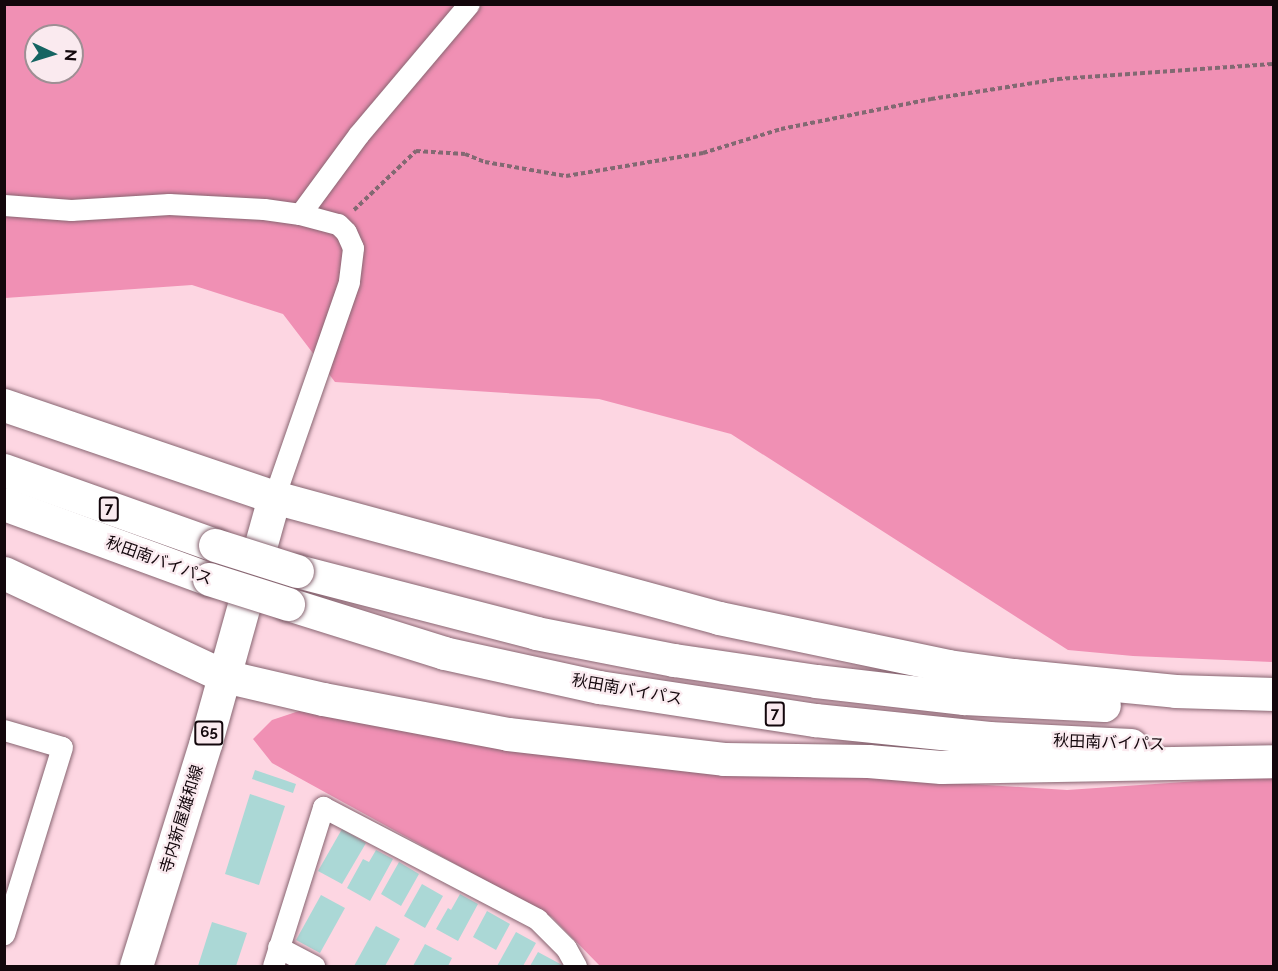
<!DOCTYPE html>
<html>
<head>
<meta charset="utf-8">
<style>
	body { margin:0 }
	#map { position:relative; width:1278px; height:971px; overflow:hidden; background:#fdd6e2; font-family:Raleway,"Noto Sans JP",sans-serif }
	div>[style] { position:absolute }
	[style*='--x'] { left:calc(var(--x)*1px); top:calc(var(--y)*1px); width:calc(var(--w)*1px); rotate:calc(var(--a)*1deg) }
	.forest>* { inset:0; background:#f090b4 }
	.building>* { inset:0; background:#abd8d6 }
	.path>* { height:4px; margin-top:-2px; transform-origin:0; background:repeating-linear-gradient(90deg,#826972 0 4.5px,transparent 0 7.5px) }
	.roads { filter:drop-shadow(0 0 2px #876571) drop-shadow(0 0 2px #876571) }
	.minor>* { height:21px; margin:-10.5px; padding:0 10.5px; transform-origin:10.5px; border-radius:10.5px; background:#fff }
	.primary>* { height:33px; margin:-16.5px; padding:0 16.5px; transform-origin:16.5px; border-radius:16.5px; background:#fff }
	.trunk>* { height:33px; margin:-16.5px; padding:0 16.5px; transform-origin:16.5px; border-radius:16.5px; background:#fff }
	.bridges { filter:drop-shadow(0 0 2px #876571) drop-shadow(0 0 2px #876571) }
	.trunk-bridge>* { height:33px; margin:-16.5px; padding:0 16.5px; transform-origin:16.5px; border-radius:16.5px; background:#fff }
	span { translate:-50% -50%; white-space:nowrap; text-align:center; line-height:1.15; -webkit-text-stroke:4.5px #faeaef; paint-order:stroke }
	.shield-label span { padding:2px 4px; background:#faeaef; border:2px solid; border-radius:4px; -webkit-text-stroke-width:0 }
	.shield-label { font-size:15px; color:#13070c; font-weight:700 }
	.street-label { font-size:16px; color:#13070c }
	.frame { position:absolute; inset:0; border:6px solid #13070c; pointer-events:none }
	.north { position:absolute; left:24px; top:24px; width:60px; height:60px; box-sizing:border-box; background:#faeaef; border:2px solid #9e8f94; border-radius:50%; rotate:94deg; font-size:16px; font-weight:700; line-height:24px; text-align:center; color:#13070c }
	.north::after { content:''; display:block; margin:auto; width:21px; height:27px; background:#156462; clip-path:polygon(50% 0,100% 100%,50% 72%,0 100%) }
</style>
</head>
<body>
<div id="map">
	<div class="forest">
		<div style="clip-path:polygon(evenodd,5px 5px,1273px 5px,1273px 662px,1133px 656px,1068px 650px,731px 434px,599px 399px,335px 382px,283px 314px,192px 285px,5px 298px,5px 5px,36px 36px,72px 36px,72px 72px,36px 72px,36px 36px)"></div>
		<div style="clip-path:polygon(299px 711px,633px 763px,1067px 790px,1273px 776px,1273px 966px,600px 966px,552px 917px,272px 763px,253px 739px,272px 720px)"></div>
	</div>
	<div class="building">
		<div style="clip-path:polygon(255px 770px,296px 784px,293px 793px,252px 779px)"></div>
		<div style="clip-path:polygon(250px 794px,285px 806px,259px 885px,225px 874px)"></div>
		<div style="clip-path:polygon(342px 829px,366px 843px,342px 884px,318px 871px)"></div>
		<div style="clip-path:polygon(376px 850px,393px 859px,370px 901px,347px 888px,363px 859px,369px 862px)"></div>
		<div style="clip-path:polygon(399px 862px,419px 874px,401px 906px,381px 894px)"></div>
		<div style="clip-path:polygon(422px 884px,443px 896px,425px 928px,404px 916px)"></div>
		<div style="clip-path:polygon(460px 894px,478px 904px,458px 941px,436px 929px,448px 908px,451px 910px)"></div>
		<div style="clip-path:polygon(321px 895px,345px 908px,320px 953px,296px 940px)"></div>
		<div style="clip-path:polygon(487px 911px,510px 924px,496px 950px,473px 937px)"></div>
		<div style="clip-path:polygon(212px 922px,247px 933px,236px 966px,198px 966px)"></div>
		<div style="clip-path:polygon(376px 926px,400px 939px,385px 966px,354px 966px)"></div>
		<div style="clip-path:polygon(516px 932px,536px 943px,523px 966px,497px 966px)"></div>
		<div style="clip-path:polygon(425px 944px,452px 958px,448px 966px,413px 966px)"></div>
		<div style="clip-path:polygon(538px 952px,564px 966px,530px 966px)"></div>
	</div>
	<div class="path">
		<div style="--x:354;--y:210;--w:86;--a:-43.6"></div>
		<div style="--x:416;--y:151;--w:49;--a:3.5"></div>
		<div style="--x:465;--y:154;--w:22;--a:22"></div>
		<div style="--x:485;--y:162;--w:82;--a:9.8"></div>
		<div style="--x:566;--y:176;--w:139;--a:-9.5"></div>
		<div style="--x:703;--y:153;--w:82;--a:-17.1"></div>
		<div style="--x:781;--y:129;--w:153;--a:-11.3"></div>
		<div style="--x:931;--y:99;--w:129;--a:-8.9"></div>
		<div style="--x:1058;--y:79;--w:217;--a:-4"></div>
	</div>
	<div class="roads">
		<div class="minor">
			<div style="--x:4;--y:205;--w:67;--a:4.3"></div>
			<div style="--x:71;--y:210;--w:98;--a:-3.5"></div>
			<div style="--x:169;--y:204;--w:95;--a:3"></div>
			<div style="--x:264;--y:209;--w:36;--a:8"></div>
			<div style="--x:300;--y:214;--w:39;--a:15"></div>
			<div style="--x:338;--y:224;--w:11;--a:45"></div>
			<div style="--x:346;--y:232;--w:17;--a:66"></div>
			<div style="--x:353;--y:248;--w:34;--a:97"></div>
			<div style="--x:349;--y:282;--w:228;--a:109.2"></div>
			<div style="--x:300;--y:214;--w:99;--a:-53.6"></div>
			<div style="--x:359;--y:134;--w:170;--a:-49.8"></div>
			<div style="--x:4;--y:730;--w:60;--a:16.3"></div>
			<div style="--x:62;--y:747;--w:196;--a:107.2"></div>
			<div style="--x:278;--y:947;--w:41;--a:27.8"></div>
			<div style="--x:273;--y:966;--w:167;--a:-72.5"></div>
			<div style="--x:323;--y:807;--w:242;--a:27.6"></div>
			<div style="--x:537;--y:919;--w:41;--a:45"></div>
			<div style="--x:566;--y:948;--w:21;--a:61"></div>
		</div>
		<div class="primary">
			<div style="--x:136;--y:966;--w:236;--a:-72.7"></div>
			<div style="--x:206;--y:741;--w:253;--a:-74.4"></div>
		</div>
		<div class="trunk">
			<div style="--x:4;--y:405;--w:285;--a:18.8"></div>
			<div style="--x:274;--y:497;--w:461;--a:15.2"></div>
			<div style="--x:719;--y:618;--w:234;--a:11.8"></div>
			<div style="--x:948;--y:666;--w:66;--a:7.9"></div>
			<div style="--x:1013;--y:675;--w:163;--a:5.6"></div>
			<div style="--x:1175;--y:691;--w:99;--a:1.7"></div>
			<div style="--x:4;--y:470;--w:224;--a:19.6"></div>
			<div style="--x:4;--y:504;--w:218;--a:20.1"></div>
			<div style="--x:297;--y:571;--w:247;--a:14.5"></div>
			<div style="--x:536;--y:633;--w:141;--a:11.1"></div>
			<div style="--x:674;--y:660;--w:144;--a:8.4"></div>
			<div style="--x:816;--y:681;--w:149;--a:6.6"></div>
			<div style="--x:964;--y:698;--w:140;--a:2.9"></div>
			<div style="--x:4;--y:573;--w:243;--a:25.1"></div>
			<div style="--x:224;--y:676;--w:102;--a:13.1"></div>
			<div style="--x:323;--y:699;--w:188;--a:10.7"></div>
			<div style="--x:508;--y:734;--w:217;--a:6.6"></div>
			<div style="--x:724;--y:759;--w:144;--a:0.8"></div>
			<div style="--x:868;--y:761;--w:73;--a:4.7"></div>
			<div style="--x:941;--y:767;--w:333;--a:-1"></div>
			<div style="--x:288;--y:604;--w:164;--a:17.4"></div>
			<div style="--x:444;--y:653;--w:159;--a:12.4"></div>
			<div style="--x:599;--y:687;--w:219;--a:8.7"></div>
			<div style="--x:815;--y:720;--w:175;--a:5.9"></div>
			<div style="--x:989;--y:738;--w:142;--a:2.8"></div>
		</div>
	</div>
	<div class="bridges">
		<div class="trunk-bridge">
			<div style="--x:215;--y:545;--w:86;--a:17.6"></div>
			<div style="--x:209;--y:579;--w:83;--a:17.6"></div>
		</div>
	</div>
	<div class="shield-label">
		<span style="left:109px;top:509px">7</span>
		<span style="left:775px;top:714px">7</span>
		<span style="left:209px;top:733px">65</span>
	</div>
	<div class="street-label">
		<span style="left:159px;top:561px;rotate:20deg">秋田南バイパス</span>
		<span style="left:627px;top:690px;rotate:10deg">秋田南バイパス</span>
		<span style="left:1109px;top:743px;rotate:2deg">秋田南バイパス</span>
		<span style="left:182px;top:819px;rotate:-73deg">寺内新屋雄和線</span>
	</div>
	<div class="frame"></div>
	<div class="north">N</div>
</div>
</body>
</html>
